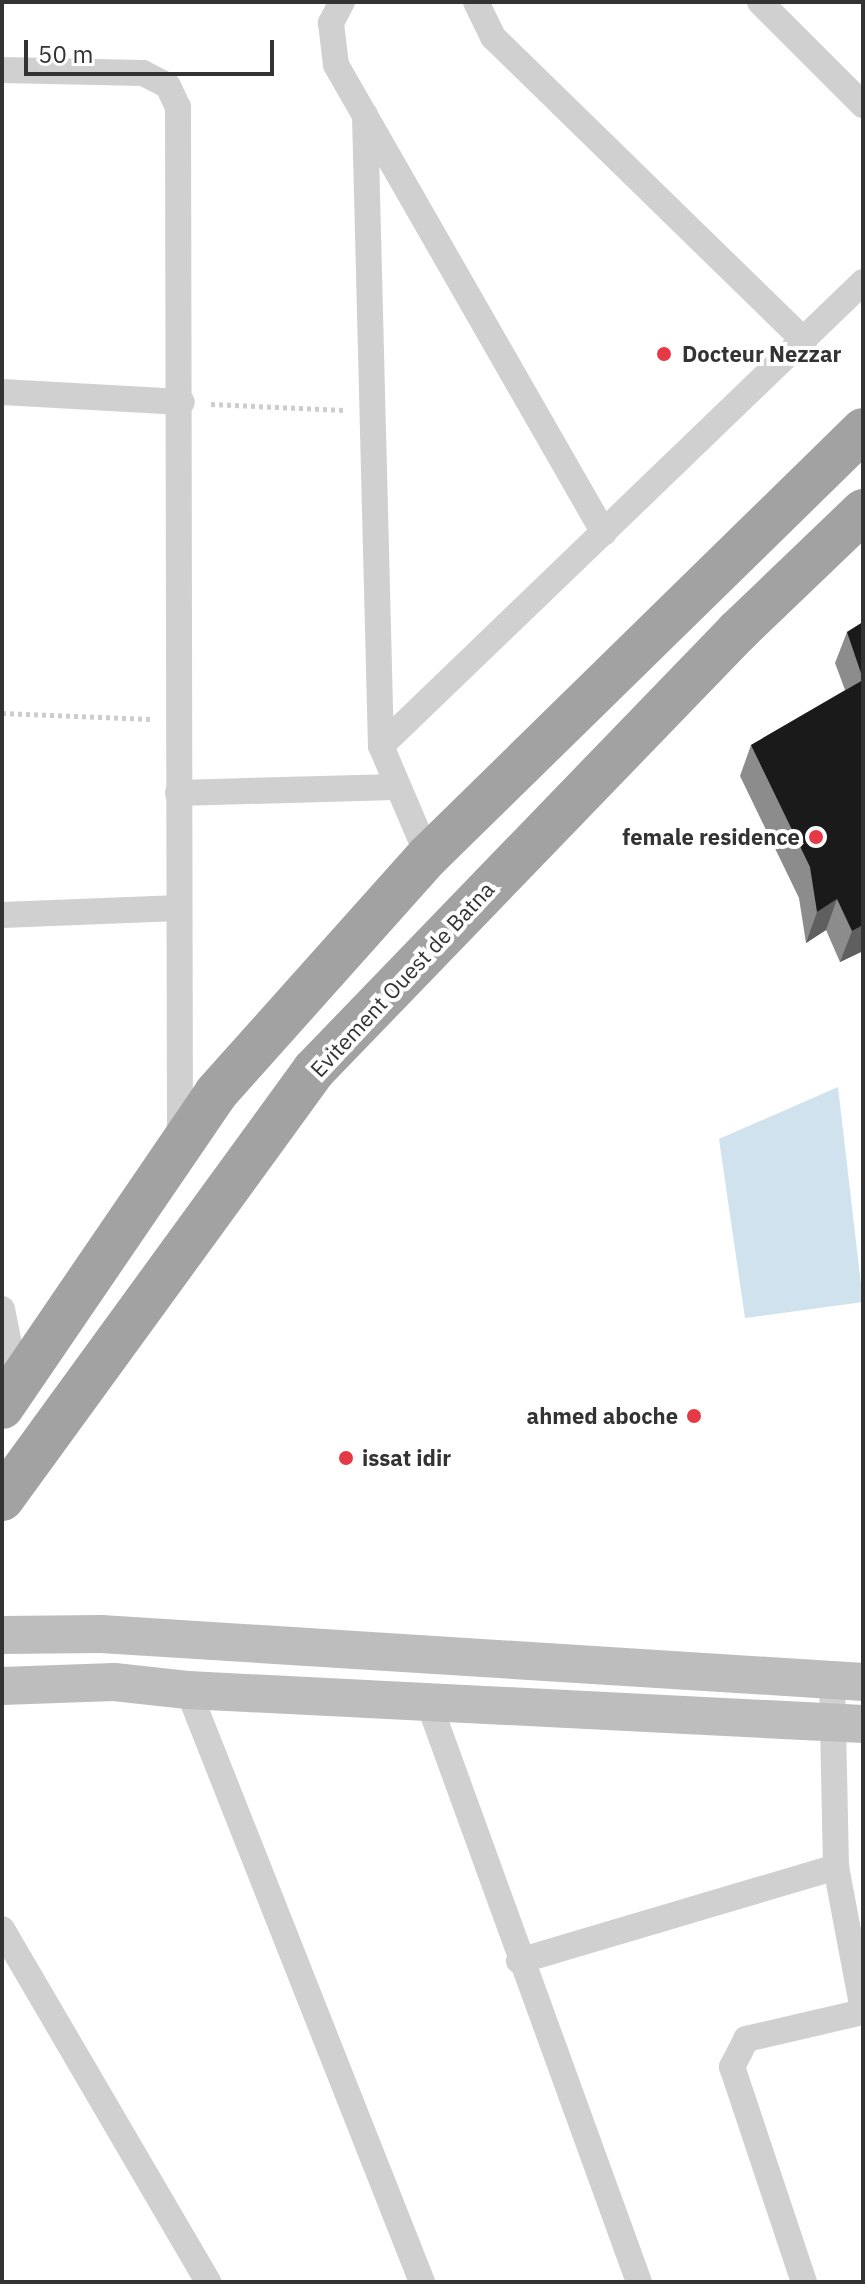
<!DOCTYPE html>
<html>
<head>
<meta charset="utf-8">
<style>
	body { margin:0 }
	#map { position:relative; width:865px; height:2284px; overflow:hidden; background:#fff; font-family:"IBM Plex Sans",sans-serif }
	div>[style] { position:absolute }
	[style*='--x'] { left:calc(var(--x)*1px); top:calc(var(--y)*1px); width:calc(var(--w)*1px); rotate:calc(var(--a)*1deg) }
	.water>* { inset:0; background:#cfe2ee }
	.path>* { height:5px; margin-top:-2.5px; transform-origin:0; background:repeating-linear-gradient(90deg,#cdcdcd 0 4px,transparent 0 8px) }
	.minor>* { height:26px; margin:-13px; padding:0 13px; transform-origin:13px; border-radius:13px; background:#d0d0d0 }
	.secondary>* { height:38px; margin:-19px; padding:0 19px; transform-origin:19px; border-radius:19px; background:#bdbdbd }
	.trunk>* { height:44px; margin:-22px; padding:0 22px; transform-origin:22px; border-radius:22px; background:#a2a2a2 }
	.wall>* { inset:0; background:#8c8c8c }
	.shaded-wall>* { inset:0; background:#5f5f5f }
	.building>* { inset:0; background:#1a1a1a }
	.dots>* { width:22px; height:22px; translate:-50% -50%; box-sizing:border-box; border:4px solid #fff; border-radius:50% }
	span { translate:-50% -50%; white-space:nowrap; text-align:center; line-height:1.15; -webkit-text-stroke:8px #fff; paint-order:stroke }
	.poi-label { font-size:22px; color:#333; font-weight:700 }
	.left { translate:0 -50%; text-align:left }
	.right { translate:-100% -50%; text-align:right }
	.street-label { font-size:22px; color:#333 }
	.frame { position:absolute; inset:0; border:4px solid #333; pointer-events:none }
	.scale { position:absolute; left:24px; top:40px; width:250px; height:36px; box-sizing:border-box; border:4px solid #333; border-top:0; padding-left:10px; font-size:24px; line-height:28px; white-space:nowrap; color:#333; -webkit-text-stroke:6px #fff; paint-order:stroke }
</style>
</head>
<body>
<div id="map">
	<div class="water">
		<div style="clip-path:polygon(838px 1087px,863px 1302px,745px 1318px,719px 1139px)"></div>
	</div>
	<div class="path">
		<div style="--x:211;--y:404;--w:134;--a:2.6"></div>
		<div style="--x:2;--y:713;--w:148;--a:2.3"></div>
	</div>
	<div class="minor">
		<div style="--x:342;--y:2;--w:24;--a:118"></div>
		<div style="--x:331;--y:23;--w:42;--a:83.2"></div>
		<div style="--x:336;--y:65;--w:539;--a:60.2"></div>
		<div style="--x:476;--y:2;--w:39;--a:64"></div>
		<div style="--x:493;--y:37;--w:435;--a:44.3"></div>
		<div style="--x:760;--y:2;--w:146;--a:45"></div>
		<div style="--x:2;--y:70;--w:141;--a:1.2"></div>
		<div style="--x:143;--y:73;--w:28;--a:27"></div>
		<div style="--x:168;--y:86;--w:23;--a:65"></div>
		<div style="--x:178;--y:107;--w:1037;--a:89.89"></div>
		<div style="--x:365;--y:115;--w:631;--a:88.55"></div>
		<div style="--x:381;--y:746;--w:120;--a:66.9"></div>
		<div style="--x:2;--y:392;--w:180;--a:3.2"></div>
		<div style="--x:381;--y:746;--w:669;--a:-43.91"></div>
		<div style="--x:178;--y:793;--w:218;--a:-1.6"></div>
		<div style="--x:2;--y:915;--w:177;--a:-2.3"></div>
		<div style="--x:2;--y:1309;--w:77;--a:78.8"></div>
		<div style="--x:188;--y:1690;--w:637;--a:68.43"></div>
		<div style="--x:428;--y:1701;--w:618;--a:70.04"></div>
		<div style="--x:836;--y:1867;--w:146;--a:79.3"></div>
		<div style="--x:2;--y:1929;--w:409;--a:59.7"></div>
		<div style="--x:519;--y:1961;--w:331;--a:-16.5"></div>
		<div style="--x:836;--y:1867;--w:187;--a:-91.2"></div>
		<div style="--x:804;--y:2282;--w:227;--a:-108.5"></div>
		<div style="--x:732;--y:2067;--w:31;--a:-63"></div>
		<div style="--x:746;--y:2039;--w:120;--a:-13"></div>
	</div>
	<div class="secondary">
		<div style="--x:2;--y:1635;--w:99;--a:-0.6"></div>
		<div style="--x:101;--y:1634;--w:764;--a:3.6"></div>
		<div style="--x:2;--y:1686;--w:112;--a:-2"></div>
		<div style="--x:114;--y:1682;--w:74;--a:6.2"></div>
		<div style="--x:188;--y:1690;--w:676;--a:2.88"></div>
	</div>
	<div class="trunk">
		<div style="--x:2;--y:1407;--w:380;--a:-55.7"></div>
		<div style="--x:216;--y:1093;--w:318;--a:-48.2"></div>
		<div style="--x:428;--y:856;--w:609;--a:-44.4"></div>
		<div style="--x:2;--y:1499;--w:530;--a:-53.97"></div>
		<div style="--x:314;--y:1070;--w:609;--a:-46"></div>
		<div style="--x:737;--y:632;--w:175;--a:-43.8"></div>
	</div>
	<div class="wall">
		<div style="clip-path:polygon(863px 622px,863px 951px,840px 962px,826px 930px,806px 943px,799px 898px,740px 776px,751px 745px,845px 690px,835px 663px,847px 632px)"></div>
	</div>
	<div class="shaded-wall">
		<div style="clip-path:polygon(837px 899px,826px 930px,806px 943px,817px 912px)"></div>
		<div style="clip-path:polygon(863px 925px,863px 951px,840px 962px,852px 931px)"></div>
	</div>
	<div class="building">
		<div style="clip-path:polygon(863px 622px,863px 679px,847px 632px)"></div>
		<div style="clip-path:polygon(863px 680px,863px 925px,852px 931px,837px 899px,817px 912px,810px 867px,751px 745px)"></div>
	</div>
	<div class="dots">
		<div style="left:664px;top:354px;background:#e63946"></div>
		<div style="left:816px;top:837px;background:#e63946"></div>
		<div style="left:694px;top:1416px;background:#e63946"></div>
		<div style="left:346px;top:1458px;background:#e63946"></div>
	</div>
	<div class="poi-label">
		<span class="left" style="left:682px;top:354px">Docteur Nezzar</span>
		<span class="right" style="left:800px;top:837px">female residence</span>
		<span class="right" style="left:678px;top:1416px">ahmed aboche</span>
		<span class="left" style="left:362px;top:1458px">issat idir</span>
	</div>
	<div class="street-label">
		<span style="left:402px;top:979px;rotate:-47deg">Evitement Ouest de Batna</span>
	</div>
	<div class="frame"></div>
	<div class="scale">50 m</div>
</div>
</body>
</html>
